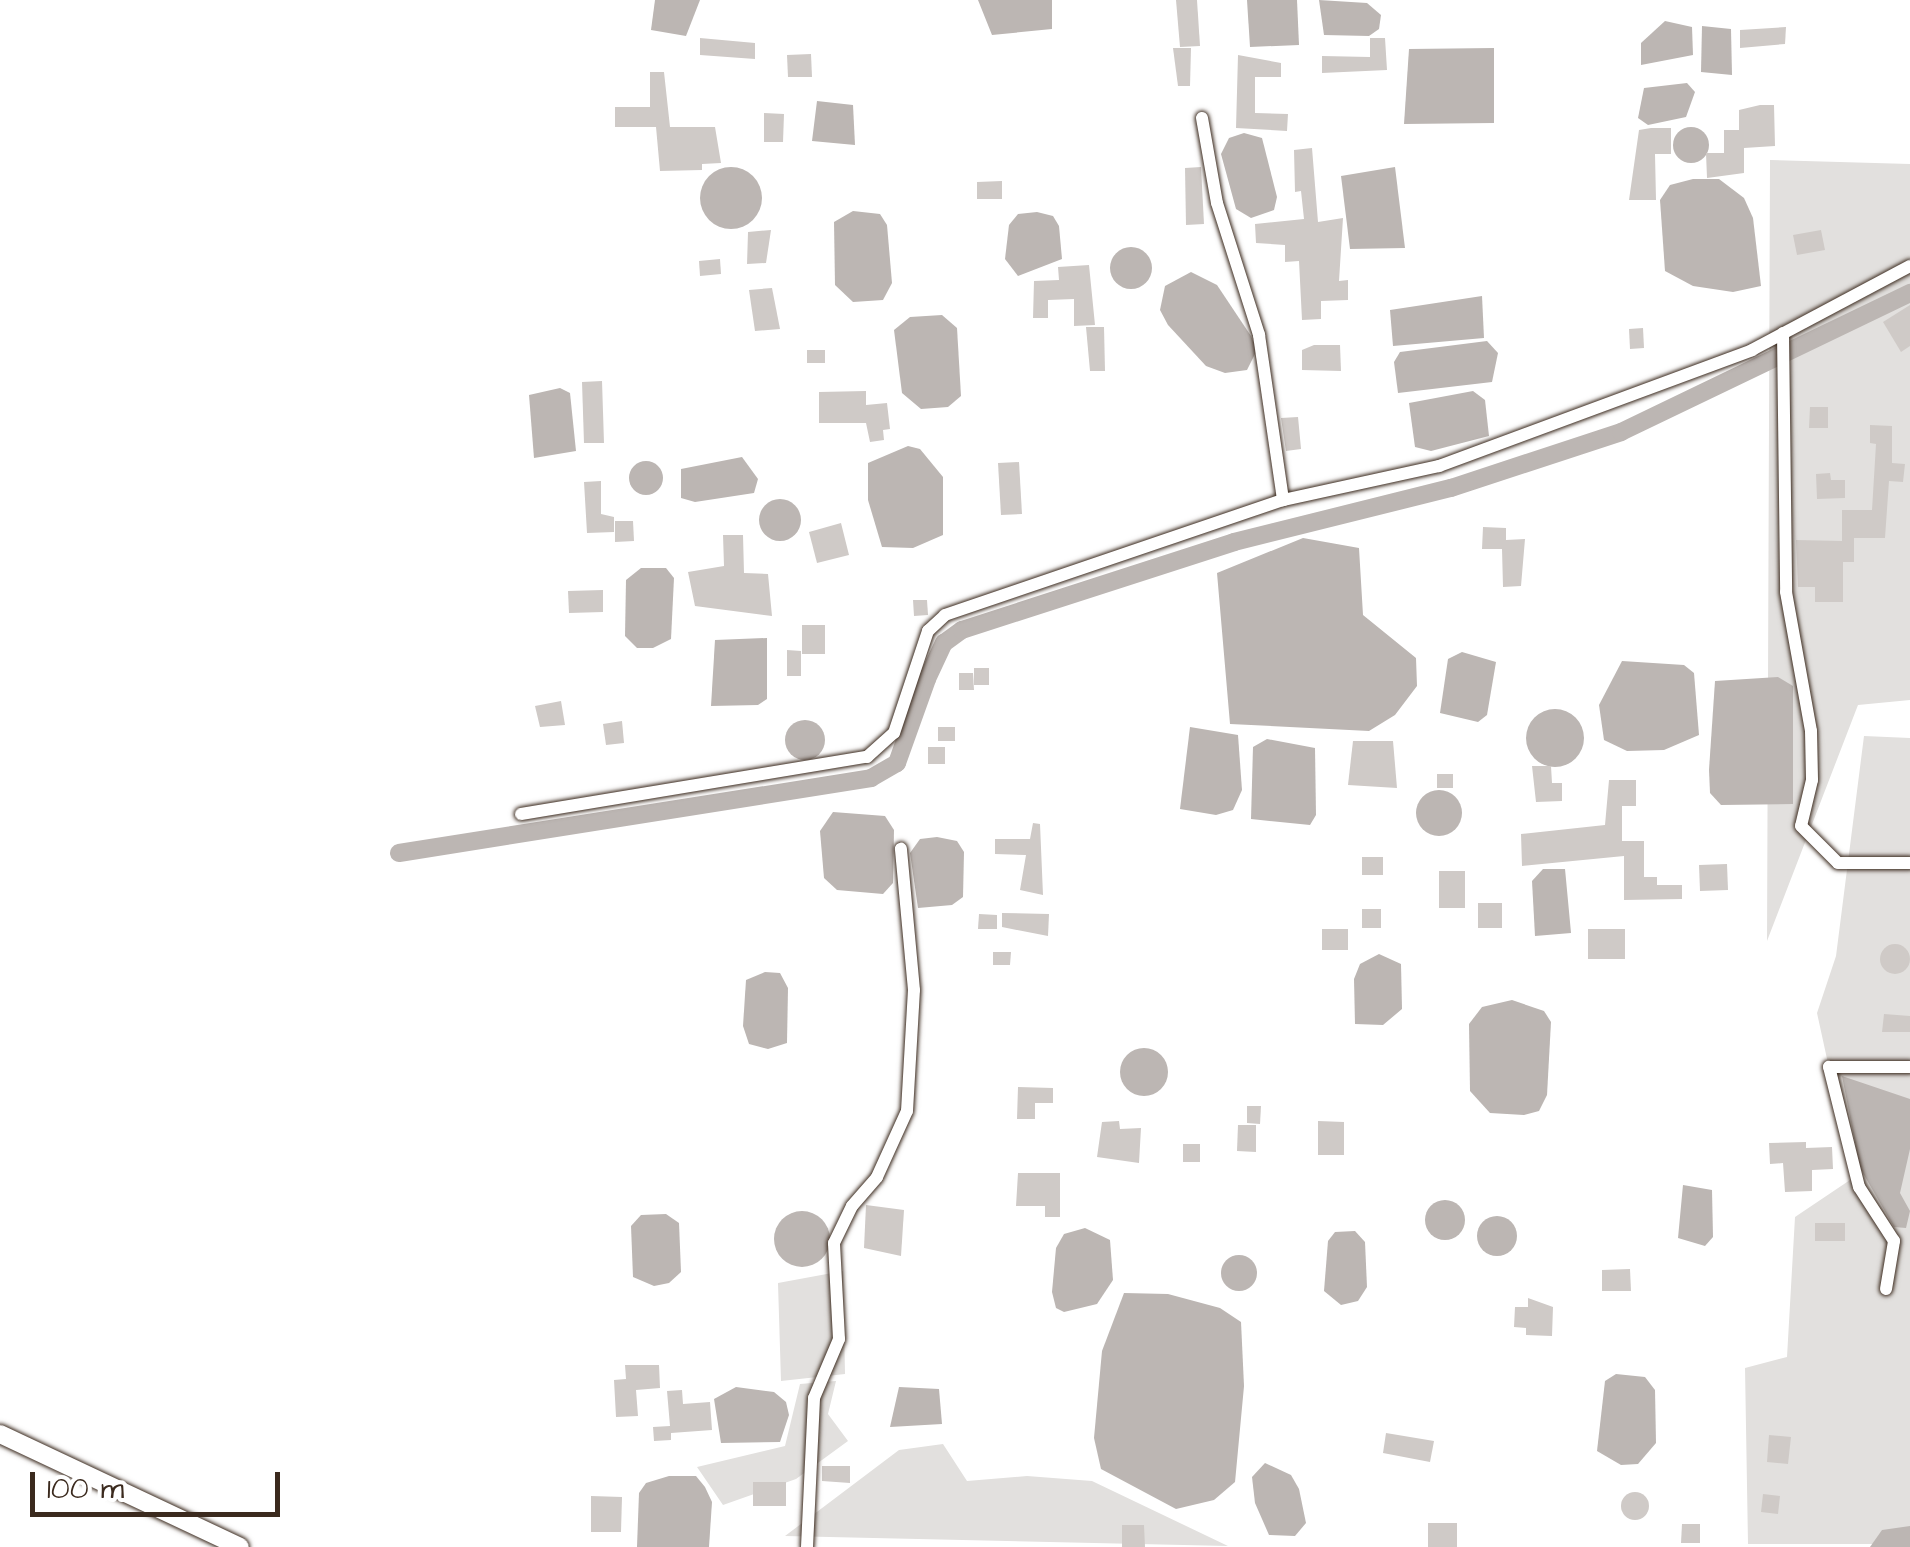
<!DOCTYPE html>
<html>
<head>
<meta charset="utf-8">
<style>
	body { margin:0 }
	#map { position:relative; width:1910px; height:1547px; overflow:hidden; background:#fff; font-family:"Architects Daughter",sans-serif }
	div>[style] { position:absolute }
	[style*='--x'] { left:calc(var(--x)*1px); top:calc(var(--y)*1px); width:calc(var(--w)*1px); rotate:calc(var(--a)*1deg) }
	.green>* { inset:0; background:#e2e0de }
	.water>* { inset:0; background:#bcb6b3 }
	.round { border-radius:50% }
	.canal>* { height:18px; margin:-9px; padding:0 9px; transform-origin:9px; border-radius:9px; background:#bcb6b3 }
	.building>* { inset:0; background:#cfcac7 }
	.roads { filter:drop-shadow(0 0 2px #3b2a1e) drop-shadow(0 0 2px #3b2a1e) }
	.street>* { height:12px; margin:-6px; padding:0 6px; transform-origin:6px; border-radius:6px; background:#fff }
	.secondary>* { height:18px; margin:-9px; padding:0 9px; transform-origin:9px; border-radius:9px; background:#fff }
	span { translate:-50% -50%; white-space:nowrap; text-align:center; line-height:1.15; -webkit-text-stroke:10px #fff; paint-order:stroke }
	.scale { position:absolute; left:30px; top:1472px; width:250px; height:45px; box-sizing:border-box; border:5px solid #3b2a1e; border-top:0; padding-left:12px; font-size:30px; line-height:35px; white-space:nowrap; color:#3b2a1e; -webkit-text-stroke:8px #fff; paint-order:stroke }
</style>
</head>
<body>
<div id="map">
	<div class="green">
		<div style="clip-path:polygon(1770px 160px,1910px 164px,1910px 700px,1858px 705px,1767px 941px)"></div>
		<div style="clip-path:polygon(1864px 736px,1910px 738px,1910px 1544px,1748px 1544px,1745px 1368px,1787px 1357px,1795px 1217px,1853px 1178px,1817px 1013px,1836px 956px)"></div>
		<div style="clip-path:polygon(843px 1271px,845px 1374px,781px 1381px,778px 1283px)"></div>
		<div style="clip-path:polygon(836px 1381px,828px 1414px,848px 1441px,796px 1479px,723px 1505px,697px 1467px,785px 1446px,800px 1384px)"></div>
		<div style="clip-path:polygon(943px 1444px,967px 1481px,1027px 1476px,1092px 1481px,1228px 1546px,785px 1536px,899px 1450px)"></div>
	</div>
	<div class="water">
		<div style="clip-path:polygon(655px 0,700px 0,686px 36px,651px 30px)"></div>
		<div style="clip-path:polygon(978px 0,1052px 0,1052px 29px,992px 35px)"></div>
		<div style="clip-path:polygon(1247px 0,1297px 0,1299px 45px,1250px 47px)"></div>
		<div style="clip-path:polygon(1319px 0,1367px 3px,1381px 15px,1379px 29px,1369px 36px,1324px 35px)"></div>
		<div style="clip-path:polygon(1665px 21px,1692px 27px,1693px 55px,1641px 65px,1641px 43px)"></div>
		<div style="clip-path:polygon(1702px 26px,1731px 29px,1732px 75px,1701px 72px)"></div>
		<div style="clip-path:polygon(1494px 48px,1494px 123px,1404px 124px,1409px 49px)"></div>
		<div style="clip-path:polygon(1687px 83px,1695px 92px,1686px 117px,1648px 125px,1638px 118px,1644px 88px)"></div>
		<div style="clip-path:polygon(817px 101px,853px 105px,855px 145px,812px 141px)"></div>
		<div class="round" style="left:1673px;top:127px;width:36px;height:36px"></div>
		<div style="clip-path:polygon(1244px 133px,1262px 138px,1277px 197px,1274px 210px,1251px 218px,1236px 209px,1221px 154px,1229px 138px)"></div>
		<div class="round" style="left:700px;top:167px;width:62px;height:62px"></div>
		<div style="clip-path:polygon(1395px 167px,1405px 248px,1350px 249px,1341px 176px)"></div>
		<div style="clip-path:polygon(1693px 179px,1719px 179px,1744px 198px,1753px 218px,1761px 286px,1733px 292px,1693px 286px,1665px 271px,1660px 200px,1670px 185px)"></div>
		<div style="clip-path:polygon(853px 211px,880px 214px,887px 225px,892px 283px,883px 300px,853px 302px,835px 285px,834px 222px)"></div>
		<div style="clip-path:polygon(1037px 212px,1053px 216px,1059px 226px,1062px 259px,1018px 276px,1005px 259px,1009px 225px,1018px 214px)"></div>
		<div class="round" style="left:1110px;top:247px;width:42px;height:42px"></div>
		<div style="clip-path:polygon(1191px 272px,1217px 285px,1251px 336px,1257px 350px,1247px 370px,1225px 373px,1206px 366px,1168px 325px,1160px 310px,1165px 286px)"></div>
		<div style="clip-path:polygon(1482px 296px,1484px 338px,1393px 346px,1390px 310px)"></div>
		<div style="clip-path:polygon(942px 315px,957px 328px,961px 396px,948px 407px,921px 409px,902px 393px,894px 330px,910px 317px)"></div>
		<div style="clip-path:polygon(1487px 341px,1498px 353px,1492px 382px,1398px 393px,1394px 362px,1400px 352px)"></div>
		<div style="clip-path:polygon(560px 388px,570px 393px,576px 451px,534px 458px,529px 395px)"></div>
		<div style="clip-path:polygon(1473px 391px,1485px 400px,1489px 436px,1431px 451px,1415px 447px,1409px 403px)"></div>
		<div style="clip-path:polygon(908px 446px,920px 449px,943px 477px,943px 535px,913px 548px,882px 547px,868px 500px,868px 463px)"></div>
		<div style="clip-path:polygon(742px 457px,758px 479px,754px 493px,695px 502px,681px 498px,681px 469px)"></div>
		<div class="round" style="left:629px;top:461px;width:34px;height:34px"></div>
		<div class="round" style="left:759px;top:499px;width:42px;height:42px"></div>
		<div style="clip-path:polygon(1303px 538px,1359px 548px,1363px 615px,1416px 658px,1417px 686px,1395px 715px,1369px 731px,1230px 724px,1217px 573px)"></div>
		<div style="clip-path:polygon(641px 568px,666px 568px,674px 578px,671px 639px,653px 648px,637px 648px,625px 636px,626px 580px)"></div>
		<div style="clip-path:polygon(767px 638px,767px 699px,758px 705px,711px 706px,715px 640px)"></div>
		<div style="clip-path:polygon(1462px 652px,1496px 662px,1487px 715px,1478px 722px,1440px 713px,1448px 659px)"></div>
		<div style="clip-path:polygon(1622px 661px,1684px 665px,1694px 673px,1699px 735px,1664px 750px,1627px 751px,1604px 740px,1599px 705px)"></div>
		<div style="clip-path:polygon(1778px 677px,1793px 686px,1793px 804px,1721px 805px,1710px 793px,1709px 770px,1715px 681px)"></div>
		<div class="round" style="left:1526px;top:709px;width:58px;height:58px"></div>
		<div class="round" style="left:785px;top:720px;width:40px;height:40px"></div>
		<div style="clip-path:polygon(1190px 727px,1238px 735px,1242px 790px,1233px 810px,1216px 815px,1180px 809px)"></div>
		<div style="clip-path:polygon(1267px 739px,1315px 748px,1316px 815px,1310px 825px,1251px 819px,1253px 747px)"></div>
		<div class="round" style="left:1416px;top:790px;width:46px;height:46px"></div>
		<div style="clip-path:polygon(833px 812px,885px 816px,894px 830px,893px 883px,883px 894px,837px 890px,824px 878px,820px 831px)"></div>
		<div style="clip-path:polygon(937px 837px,957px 841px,964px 852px,963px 897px,952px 905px,918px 908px,910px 853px,920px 839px)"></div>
		<div style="clip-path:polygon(1565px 869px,1571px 933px,1535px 936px,1532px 881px,1543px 869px)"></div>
		<div style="clip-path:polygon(1379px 954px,1401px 964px,1402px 1009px,1383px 1025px,1355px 1024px,1354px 979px,1360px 964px)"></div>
		<div style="clip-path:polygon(765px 972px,780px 973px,788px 988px,787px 1043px,768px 1049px,749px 1044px,743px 1026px,746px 980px)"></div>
		<div style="clip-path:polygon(1512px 1000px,1544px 1011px,1551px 1022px,1547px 1095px,1539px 1111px,1524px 1115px,1490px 1113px,1470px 1091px,1469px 1024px,1482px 1007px)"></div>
		<div class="round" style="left:1120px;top:1048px;width:48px;height:48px"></div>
		<div style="clip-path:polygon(1842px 1076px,1910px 1099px,1910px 1149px,1900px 1193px,1910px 1211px,1906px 1228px,1894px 1227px,1860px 1168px)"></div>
		<div style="clip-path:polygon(1683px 1185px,1712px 1190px,1713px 1237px,1705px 1246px,1678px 1238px)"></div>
		<div class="round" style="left:1425px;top:1200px;width:40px;height:40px"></div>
		<div class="round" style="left:774px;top:1211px;width:56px;height:56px"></div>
		<div style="clip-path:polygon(641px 1215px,666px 1214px,679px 1223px,681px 1272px,669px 1283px,654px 1286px,633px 1277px,631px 1226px)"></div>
		<div class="round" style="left:1477px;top:1216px;width:40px;height:40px"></div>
		<div style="clip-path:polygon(1085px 1228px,1110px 1240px,1113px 1280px,1097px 1304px,1064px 1312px,1056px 1308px,1052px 1292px,1056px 1248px,1064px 1234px)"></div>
		<div style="clip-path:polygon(1355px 1231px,1365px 1242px,1367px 1287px,1358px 1301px,1341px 1305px,1324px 1291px,1328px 1241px,1335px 1232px)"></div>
		<div class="round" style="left:1221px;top:1255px;width:36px;height:36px"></div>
		<div style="clip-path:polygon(1124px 1293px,1168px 1294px,1220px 1308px,1241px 1322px,1244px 1386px,1235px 1482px,1214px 1500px,1176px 1509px,1101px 1469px,1094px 1438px,1102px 1351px)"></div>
		<div style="clip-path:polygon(1616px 1374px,1645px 1377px,1655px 1390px,1656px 1443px,1638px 1464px,1621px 1465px,1597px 1451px,1605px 1381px)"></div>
		<div style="clip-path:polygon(736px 1387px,774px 1392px,786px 1402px,789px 1415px,780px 1442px,721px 1443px,714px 1399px)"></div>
		<div style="clip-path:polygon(899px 1387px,939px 1389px,942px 1424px,890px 1427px)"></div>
		<div style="clip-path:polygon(1265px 1463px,1291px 1475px,1299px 1489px,1306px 1523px,1295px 1536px,1269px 1535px,1255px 1503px,1252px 1477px)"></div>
		<div style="clip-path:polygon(669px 1476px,696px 1476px,705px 1487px,712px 1502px,709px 1547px,637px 1547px,639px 1493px,646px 1483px)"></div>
		<div style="clip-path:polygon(1910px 1526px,1910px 1547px,1870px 1547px,1882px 1530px)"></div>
	</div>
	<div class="canal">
		<div style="--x:399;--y:853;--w:478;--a:-9"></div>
		<div style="--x:871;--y:778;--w:30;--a:-30"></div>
		<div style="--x:897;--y:763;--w:89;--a:-70.3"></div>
		<div style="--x:927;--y:679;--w:40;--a:-65"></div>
		<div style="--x:944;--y:643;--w:22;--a:-36"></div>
		<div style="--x:962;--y:630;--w:286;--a:-17.9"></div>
		<div style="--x:1234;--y:542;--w:224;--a:-14"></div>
		<div style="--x:1451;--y:488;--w:179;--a:-18.2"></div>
		<div style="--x:1621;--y:432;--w:321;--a:-25.7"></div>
	</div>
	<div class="building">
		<div style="clip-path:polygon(1176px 0,1197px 0,1200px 46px,1180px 47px)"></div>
		<div style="clip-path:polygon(1786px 27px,1785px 44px,1740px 48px,1740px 30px)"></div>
		<div style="clip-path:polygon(700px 38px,755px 43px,755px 59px,700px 55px)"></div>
		<div style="clip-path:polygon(1370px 38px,1385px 38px,1387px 70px,1322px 73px,1322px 56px,1370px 57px)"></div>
		<div style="clip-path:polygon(1173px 48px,1191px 48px,1190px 86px,1178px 86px)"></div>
		<div style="clip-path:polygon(811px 54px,812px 77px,788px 77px,787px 55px)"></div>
		<div style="clip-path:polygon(1238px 55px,1281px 63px,1281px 77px,1255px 77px,1255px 113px,1288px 114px,1287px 131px,1236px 128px)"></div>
		<div style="clip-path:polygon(650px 72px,664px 72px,670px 127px,715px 127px,721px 163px,702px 164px,702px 170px,660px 171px,656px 127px,615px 127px,615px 107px,650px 107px)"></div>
		<div style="clip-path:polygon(1760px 105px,1774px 105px,1775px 146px,1744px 148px,1744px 173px,1707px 178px,1706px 153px,1724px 153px,1724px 130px,1739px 130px,1739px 110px)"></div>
		<div style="clip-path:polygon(764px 113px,784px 114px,783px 142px,764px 142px)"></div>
		<div style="clip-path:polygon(1651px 128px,1671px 128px,1671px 154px,1655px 154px,1656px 200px,1629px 200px,1639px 130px)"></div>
		<div style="clip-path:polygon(1312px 148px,1318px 222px,1343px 218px,1339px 281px,1348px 280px,1348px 300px,1321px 301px,1321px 319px,1302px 320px,1299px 261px,1285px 262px,1285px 245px,1256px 243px,1255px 224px,1304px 219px,1301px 191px,1295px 192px,1294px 150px)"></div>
		<div style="clip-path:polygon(1201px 167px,1204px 224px,1186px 225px,1185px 168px)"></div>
		<div style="clip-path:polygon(1002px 181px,1002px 199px,977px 199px,977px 182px)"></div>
		<div style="clip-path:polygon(771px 230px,766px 263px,747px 264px,748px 232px)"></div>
		<div style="clip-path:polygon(1821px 230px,1825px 250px,1797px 255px,1793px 235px)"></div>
		<div style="clip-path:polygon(720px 259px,721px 274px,700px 276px,699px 261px)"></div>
		<div style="clip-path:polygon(1089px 265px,1095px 325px,1074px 326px,1074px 299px,1048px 300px,1048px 318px,1033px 318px,1034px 281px,1059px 280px,1058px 267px)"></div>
		<div style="clip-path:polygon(772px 288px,780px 329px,755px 331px,749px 290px)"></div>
		<div style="clip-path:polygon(1910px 305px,1910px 346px,1901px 352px,1883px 322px)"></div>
		<div style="clip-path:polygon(1086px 327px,1104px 327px,1105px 371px,1090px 371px)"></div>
		<div style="clip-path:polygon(1643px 328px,1644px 348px,1630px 349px,1629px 329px)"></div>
		<div style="clip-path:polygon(1314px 345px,1340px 345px,1341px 371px,1302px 370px,1302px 350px)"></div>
		<div style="clip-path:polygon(807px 350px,825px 350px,825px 363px,807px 363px)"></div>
		<div style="clip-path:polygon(602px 381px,604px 443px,584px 443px,582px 382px)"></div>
		<div style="clip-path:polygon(866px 391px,866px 405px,887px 403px,890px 429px,883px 430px,884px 440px,870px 442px,866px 423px,819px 423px,819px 392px)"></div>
		<div style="clip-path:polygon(1810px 407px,1828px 407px,1828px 428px,1809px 428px)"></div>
		<div style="clip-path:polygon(1298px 417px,1301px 449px,1286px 451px,1281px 418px)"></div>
		<div style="clip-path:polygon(1870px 425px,1892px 426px,1892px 463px,1905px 464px,1903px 482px,1889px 481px,1885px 538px,1854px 538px,1854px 562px,1843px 562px,1843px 602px,1815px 602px,1815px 587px,1798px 587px,1796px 540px,1842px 541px,1842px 510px,1872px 510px,1876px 444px,1870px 443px)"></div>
		<div style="clip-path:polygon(1019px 462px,1022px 514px,1001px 515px,998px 463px)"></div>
		<div style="clip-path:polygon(1830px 473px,1831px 480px,1845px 480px,1845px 498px,1817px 499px,1816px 474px)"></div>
		<div style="clip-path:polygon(601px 481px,601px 514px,614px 517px,614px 532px,587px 533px,584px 482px)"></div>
		<div style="clip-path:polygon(615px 521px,633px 521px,634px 541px,615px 542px)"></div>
		<div style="clip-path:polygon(841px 523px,849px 555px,817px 563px,809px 532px)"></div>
		<div style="clip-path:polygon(1483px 527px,1506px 528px,1506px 540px,1525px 539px,1521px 586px,1503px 587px,1502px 549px,1482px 549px)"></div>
		<div style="clip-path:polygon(723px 535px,743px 535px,744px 573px,768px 574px,772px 616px,695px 606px,688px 572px,724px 566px)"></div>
		<div style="clip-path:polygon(603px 590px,603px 612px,569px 613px,568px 591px)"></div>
		<div style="clip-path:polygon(913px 600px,927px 600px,928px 615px,914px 616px)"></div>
		<div style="clip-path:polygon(802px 625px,825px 625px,825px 654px,802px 654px)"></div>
		<div style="clip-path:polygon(787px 650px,801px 651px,801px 676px,787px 676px)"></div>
		<div style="clip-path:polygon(974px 668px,989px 668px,989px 685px,974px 685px)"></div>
		<div style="clip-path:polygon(959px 673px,973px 673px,974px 690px,959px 690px)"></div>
		<div style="clip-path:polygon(561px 701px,565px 725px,540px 727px,535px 706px)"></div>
		<div style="clip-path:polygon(622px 721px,624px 743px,606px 745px,603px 724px)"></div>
		<div style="clip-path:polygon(938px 727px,955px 727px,955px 741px,938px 741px)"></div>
		<div style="clip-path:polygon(1353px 741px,1393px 741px,1397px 788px,1348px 785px)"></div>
		<div style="clip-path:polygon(928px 747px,945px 747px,945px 764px,928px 764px)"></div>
		<div style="clip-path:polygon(1532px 766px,1551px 766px,1552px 783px,1562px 783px,1562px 801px,1536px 802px)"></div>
		<div style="clip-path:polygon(1437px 774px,1453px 774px,1453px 788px,1437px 788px)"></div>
		<div style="clip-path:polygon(1609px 780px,1636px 780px,1636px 806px,1622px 806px,1622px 841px,1644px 841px,1644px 877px,1657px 877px,1657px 885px,1682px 885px,1682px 899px,1624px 900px,1624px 856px,1522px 866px,1521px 834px,1605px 825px)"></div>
		<div style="clip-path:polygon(1033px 823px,1040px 824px,1043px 895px,1020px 890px,1026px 855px,995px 854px,995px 839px,1030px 839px)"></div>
		<div style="clip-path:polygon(1362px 857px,1383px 857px,1383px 875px,1362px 875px)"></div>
		<div style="clip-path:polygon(1727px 864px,1728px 890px,1700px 891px,1699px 865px)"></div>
		<div style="clip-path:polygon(1439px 871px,1465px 871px,1465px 908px,1439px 908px)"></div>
		<div style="clip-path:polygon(1478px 903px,1502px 903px,1502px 928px,1478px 928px)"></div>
		<div style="clip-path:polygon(1362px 909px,1381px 909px,1381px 928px,1362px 928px)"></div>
		<div style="clip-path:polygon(1002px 913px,1049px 914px,1048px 936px,1002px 927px)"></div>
		<div style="clip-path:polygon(979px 914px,997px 915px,997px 929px,978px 929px)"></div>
		<div style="clip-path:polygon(1322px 929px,1348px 929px,1348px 950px,1322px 950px)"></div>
		<div style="clip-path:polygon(1588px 929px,1625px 929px,1625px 959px,1588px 959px)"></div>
		<div class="round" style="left:1880px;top:944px;width:30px;height:30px"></div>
		<div style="clip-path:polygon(993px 952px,1011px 952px,1010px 965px,993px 965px)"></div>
		<div style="clip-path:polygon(1884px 1014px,1910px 1016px,1910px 1032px,1882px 1032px)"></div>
		<div style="clip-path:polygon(1018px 1087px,1053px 1088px,1053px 1103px,1035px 1103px,1035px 1119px,1017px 1119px)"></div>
		<div style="clip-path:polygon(1247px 1106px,1261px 1106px,1260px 1124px,1247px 1123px)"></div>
		<div style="clip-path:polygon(1119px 1121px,1120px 1129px,1141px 1128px,1139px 1163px,1097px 1157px,1102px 1122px)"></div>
		<div style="clip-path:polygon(1318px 1121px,1344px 1122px,1344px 1155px,1318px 1155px)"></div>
		<div style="clip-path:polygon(1238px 1125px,1256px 1125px,1256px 1152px,1237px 1151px)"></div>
		<div style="clip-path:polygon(1806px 1142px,1806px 1148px,1832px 1147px,1833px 1169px,1812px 1170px,1812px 1191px,1785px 1192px,1783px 1163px,1770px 1164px,1769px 1143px)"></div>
		<div style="clip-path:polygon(1183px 1144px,1200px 1144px,1200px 1162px,1183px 1162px)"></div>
		<div style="clip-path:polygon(1018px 1173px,1060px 1173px,1060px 1217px,1045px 1217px,1045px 1206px,1016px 1206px)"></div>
		<div style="clip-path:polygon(866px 1205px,904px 1210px,901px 1256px,864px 1248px)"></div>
		<div style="clip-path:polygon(1815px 1223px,1845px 1223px,1845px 1241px,1815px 1241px)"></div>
		<div style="clip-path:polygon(1630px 1269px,1631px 1291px,1602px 1291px,1602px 1270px)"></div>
		<div style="clip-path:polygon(1528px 1298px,1553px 1307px,1552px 1336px,1526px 1335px,1526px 1328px,1514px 1327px,1515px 1307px,1528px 1307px)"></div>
		<div style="clip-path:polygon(625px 1365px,659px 1365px,660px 1388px,636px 1390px,638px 1416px,616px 1417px,614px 1380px,626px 1379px)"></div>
		<div style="clip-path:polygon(682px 1390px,683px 1404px,710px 1402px,712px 1430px,671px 1433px,671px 1440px,654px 1441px,653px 1427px,670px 1426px,667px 1391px)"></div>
		<div style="clip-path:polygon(1386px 1433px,1434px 1441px,1430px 1462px,1383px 1453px)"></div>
		<div style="clip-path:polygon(1769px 1435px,1791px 1437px,1788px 1464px,1767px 1462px)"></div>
		<div style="clip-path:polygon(822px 1466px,850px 1466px,850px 1483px,822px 1481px)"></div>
		<div style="clip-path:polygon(753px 1482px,786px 1482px,786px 1506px,753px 1506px)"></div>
		<div class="round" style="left:1621px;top:1492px;width:28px;height:28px"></div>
		<div style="clip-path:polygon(1763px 1494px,1780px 1496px,1778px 1514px,1761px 1512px)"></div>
		<div style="clip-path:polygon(591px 1496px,622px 1497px,621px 1532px,591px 1532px)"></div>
		<div style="clip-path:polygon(1428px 1523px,1457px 1523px,1457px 1547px,1428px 1547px)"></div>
		<div style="clip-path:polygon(1682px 1524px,1700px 1524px,1700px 1543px,1681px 1543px)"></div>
		<div style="clip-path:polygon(1122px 1525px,1144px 1525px,1145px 1547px,1122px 1547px)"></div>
	</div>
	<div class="roads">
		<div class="street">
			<div style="--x:1202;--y:118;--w:86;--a:80"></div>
			<div style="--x:1217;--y:203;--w:139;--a:72.3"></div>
			<div style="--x:1259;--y:335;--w:167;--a:81.7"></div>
			<div style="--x:1783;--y:333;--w:259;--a:89.3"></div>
			<div style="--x:1786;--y:592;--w:141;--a:79.8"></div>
			<div style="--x:1811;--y:731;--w:49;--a:88.8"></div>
			<div style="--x:1812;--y:780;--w:47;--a:103.4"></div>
			<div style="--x:1801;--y:826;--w:52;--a:45"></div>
			<div style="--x:1838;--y:863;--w:72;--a:0"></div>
			<div style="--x:521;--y:814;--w:351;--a:-9.4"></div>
			<div style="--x:867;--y:757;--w:36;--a:-42"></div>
			<div style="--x:894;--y:733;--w:108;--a:-71.6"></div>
			<div style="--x:928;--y:631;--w:23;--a:-43"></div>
			<div style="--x:945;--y:615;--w:357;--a:-18.8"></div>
			<div style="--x:1283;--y:500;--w:160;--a:-12.3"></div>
			<div style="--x:1439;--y:466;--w:334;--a:-20.3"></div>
			<div style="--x:1752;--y:350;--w:179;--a:-28"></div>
			<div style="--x:1886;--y:1289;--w:49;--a:-80.5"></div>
			<div style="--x:1894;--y:1241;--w:64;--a:-122.9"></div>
			<div style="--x:1859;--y:1187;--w:124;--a:-104"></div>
			<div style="--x:1829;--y:1067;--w:81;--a:0"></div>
			<div style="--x:807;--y:1547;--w:149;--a:-87.3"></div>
			<div style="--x:814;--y:1398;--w:64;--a:-67"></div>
			<div style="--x:839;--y:1339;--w:96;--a:-93"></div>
			<div style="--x:834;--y:1243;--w:41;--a:-64.1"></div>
			<div style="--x:852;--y:1206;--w:38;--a:-49"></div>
			<div style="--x:877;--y:1177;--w:72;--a:-65.6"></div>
			<div style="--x:907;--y:1111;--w:121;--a:-86.7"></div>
			<div style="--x:914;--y:990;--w:142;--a:-95.3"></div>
		</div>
		<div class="secondary">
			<div style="--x:0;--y:1434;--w:265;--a:25.2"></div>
		</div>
	</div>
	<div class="scale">100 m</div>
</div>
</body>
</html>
